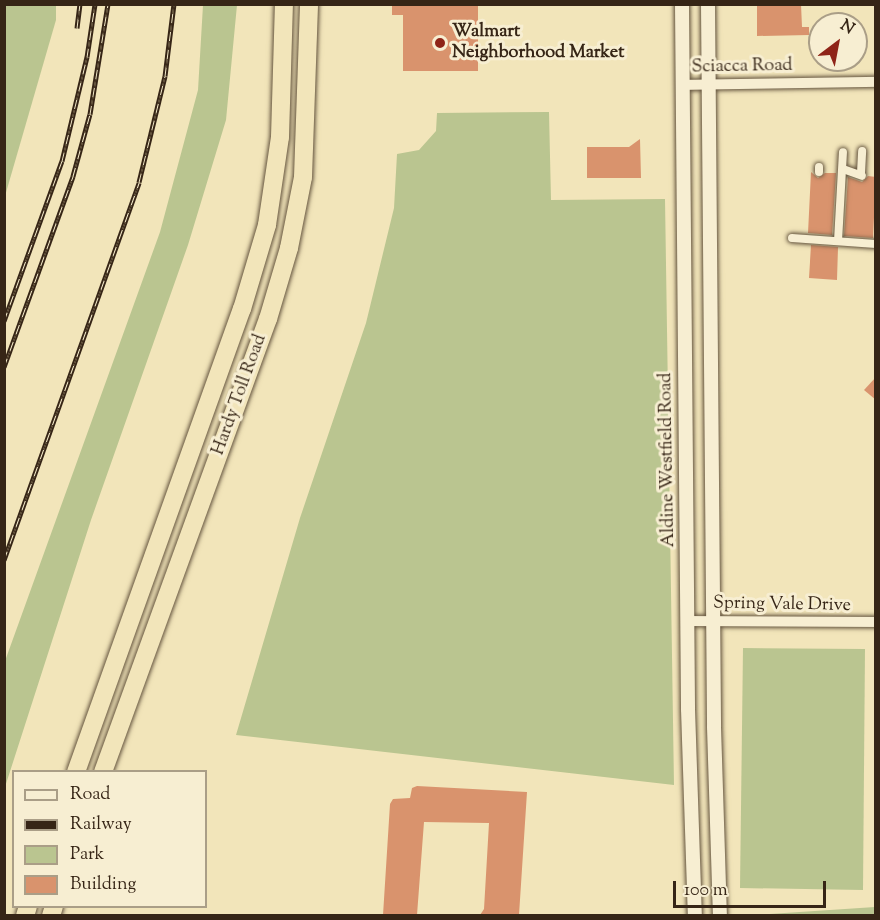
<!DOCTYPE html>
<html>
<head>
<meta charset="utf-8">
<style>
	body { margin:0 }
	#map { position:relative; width:880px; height:920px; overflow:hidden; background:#f2e5ba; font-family:"Sorts Mill Goudy",serif }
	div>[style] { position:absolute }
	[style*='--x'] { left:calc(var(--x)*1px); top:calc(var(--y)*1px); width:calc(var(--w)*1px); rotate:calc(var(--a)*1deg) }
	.green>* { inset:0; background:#bac590 }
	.building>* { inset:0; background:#d9936d }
	.roads { filter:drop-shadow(0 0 2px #65553f) drop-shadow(0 0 2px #65553f) }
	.pedestrian>* { height:8px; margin:-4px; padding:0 4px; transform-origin:4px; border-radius:4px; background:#f7eed2 }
	.minor>* { height:10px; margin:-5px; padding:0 5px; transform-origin:5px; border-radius:5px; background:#f7eed2 }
	.secondary>* { height:14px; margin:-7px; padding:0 7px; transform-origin:7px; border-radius:7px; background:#f7eed2 }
	.motorway>* { height:18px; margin:-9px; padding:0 9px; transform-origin:9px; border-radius:9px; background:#f2e5ba }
	.rail>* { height:5px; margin-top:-2.5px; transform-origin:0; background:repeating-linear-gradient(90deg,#f7eed2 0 9px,#362516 0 18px); box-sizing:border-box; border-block:2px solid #362516 }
	.dots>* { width:16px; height:16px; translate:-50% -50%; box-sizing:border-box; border:3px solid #f7eed2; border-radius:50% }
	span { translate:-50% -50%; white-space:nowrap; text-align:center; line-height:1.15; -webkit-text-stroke:6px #f7eed2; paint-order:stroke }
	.poi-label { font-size:18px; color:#362516; font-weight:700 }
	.left { translate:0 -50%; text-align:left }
	.street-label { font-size:18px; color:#362516 }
	.frame { position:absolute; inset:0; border:6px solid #362516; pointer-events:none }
	.legend { position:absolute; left:12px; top:770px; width:195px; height:138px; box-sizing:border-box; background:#f7eed2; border:2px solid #aa9e87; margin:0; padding:8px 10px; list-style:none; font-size:18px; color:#362516 }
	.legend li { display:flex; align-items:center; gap:12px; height:30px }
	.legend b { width:30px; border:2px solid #aa9e87 }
	.north { position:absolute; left:808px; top:12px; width:60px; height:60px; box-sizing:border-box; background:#f7eed2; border:2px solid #aa9e87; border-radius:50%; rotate:32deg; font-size:16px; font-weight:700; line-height:24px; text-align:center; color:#362516 }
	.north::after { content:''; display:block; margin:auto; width:21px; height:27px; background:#8f2418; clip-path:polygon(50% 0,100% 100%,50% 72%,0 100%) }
	.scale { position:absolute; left:673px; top:881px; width:153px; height:27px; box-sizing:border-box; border:3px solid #362516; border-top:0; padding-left:8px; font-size:18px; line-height:21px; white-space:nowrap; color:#362516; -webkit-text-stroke:4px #f7eed2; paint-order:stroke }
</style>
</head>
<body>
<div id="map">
	<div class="green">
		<div style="clip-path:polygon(5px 4px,56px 5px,56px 20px,5px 196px)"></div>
		<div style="clip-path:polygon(203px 5px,237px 5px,226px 120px,188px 245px,91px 520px,5px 787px,5px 661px,160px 232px,198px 90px)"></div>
		<div style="clip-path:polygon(549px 112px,551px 200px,665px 199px,674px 785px,236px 735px,300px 518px,366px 323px,394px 208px,397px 154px,419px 150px,436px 131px,437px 113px)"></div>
		<div style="clip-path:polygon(743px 648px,865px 649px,863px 890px,740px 888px)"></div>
		<div style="clip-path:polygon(875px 907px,875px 915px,755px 915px)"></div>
	</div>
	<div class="building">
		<div style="clip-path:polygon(392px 4px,478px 4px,478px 71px,403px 71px,403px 15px,392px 15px)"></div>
		<div style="clip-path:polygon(757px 4px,801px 4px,802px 27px,809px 27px,809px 35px,757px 36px)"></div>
		<div style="clip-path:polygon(640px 139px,641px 178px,587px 178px,587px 147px,629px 147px)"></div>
		<div style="clip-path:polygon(811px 172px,818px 178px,825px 173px,836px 173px,832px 235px,808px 233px)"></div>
		<div style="clip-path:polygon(868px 176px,876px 177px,873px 238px,844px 236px,848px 177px,862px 182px)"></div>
		<div style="clip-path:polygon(811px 245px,838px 247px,837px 280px,809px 278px)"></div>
		<div style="clip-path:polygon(876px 377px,876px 400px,864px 390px)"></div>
		<div style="clip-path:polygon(417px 786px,527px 792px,519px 915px,480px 915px,484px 909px,489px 823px,424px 822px,417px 915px,383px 915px,390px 804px,393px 799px,410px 798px,412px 788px)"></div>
	</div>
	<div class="roads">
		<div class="pedestrian">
			<div style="--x:843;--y:169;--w:20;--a:20"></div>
			<div style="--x:819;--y:172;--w:5;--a:-90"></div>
			<div style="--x:861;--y:173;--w:22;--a:-87"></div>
			<div style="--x:792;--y:238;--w:84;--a:4.1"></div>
			<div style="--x:838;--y:241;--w:89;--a:-86.8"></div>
		</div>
		<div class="minor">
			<div style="--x:682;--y:85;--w:194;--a:-0.9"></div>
			<div style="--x:688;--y:621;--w:188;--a:0.3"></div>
		</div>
		<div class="secondary">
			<div style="--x:682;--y:4;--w:705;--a:89.51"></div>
			<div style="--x:688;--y:709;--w:207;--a:88.1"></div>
			<div style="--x:708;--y:4;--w:723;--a:89.52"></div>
			<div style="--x:714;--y:727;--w:189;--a:88.2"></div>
		</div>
		<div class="motorway">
			<div style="--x:76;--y:772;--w:492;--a:-70.3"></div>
			<div style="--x:242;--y:309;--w:88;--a:-73.4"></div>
			<div style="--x:267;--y:225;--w:89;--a:-81.6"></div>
			<div style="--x:280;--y:137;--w:133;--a:-88.3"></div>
			<div style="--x:103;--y:772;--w:482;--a:-70"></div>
			<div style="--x:268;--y:319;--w:74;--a:-73.5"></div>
			<div style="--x:289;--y:248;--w:72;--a:-78.8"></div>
			<div style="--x:303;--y:177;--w:173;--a:-88"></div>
			<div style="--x:25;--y:916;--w:10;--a:-73"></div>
			<div style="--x:51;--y:916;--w:10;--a:-73"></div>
		</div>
	</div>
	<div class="rail">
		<div style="--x:77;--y:28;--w:24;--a:-83"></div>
		<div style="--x:4;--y:321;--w:170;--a:-70.1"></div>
		<div style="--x:62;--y:161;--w:107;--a:-76.5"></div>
		<div style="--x:87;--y:57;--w:54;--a:-81.4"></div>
		<div style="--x:4;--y:367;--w:203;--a:-70.1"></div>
		<div style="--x:73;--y:176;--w:64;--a:-74.7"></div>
		<div style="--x:90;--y:114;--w:111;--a:-80.7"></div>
		<div style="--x:4;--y:560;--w:401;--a:-70.3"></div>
		<div style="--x:139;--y:182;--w:109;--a:-76.2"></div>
		<div style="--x:165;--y:76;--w:73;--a:-82.9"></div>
	</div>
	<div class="dots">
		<div style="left:440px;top:43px;background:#8f2418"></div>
	</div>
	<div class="poi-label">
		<span class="left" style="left:452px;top:43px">Walmart<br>Neighborhood Market</span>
	</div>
	<div class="street-label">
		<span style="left:742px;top:67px;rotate:-1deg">Sciacca Road</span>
		<span style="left:240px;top:395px;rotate:-70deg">Hardy Toll Road</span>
		<span style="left:668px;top:460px;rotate:-91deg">Aldine Westfield Road</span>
		<span style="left:782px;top:605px;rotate:1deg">Spring Vale Drive</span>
	</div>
	<div class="frame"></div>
	<ul class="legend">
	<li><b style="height:8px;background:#f7eed2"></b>Road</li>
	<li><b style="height:8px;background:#362516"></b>Railway</li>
	<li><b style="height:16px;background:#bac590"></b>Park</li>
	<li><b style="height:16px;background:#d9936d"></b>Building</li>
	</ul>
	<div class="north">N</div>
	<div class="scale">100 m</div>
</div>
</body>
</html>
